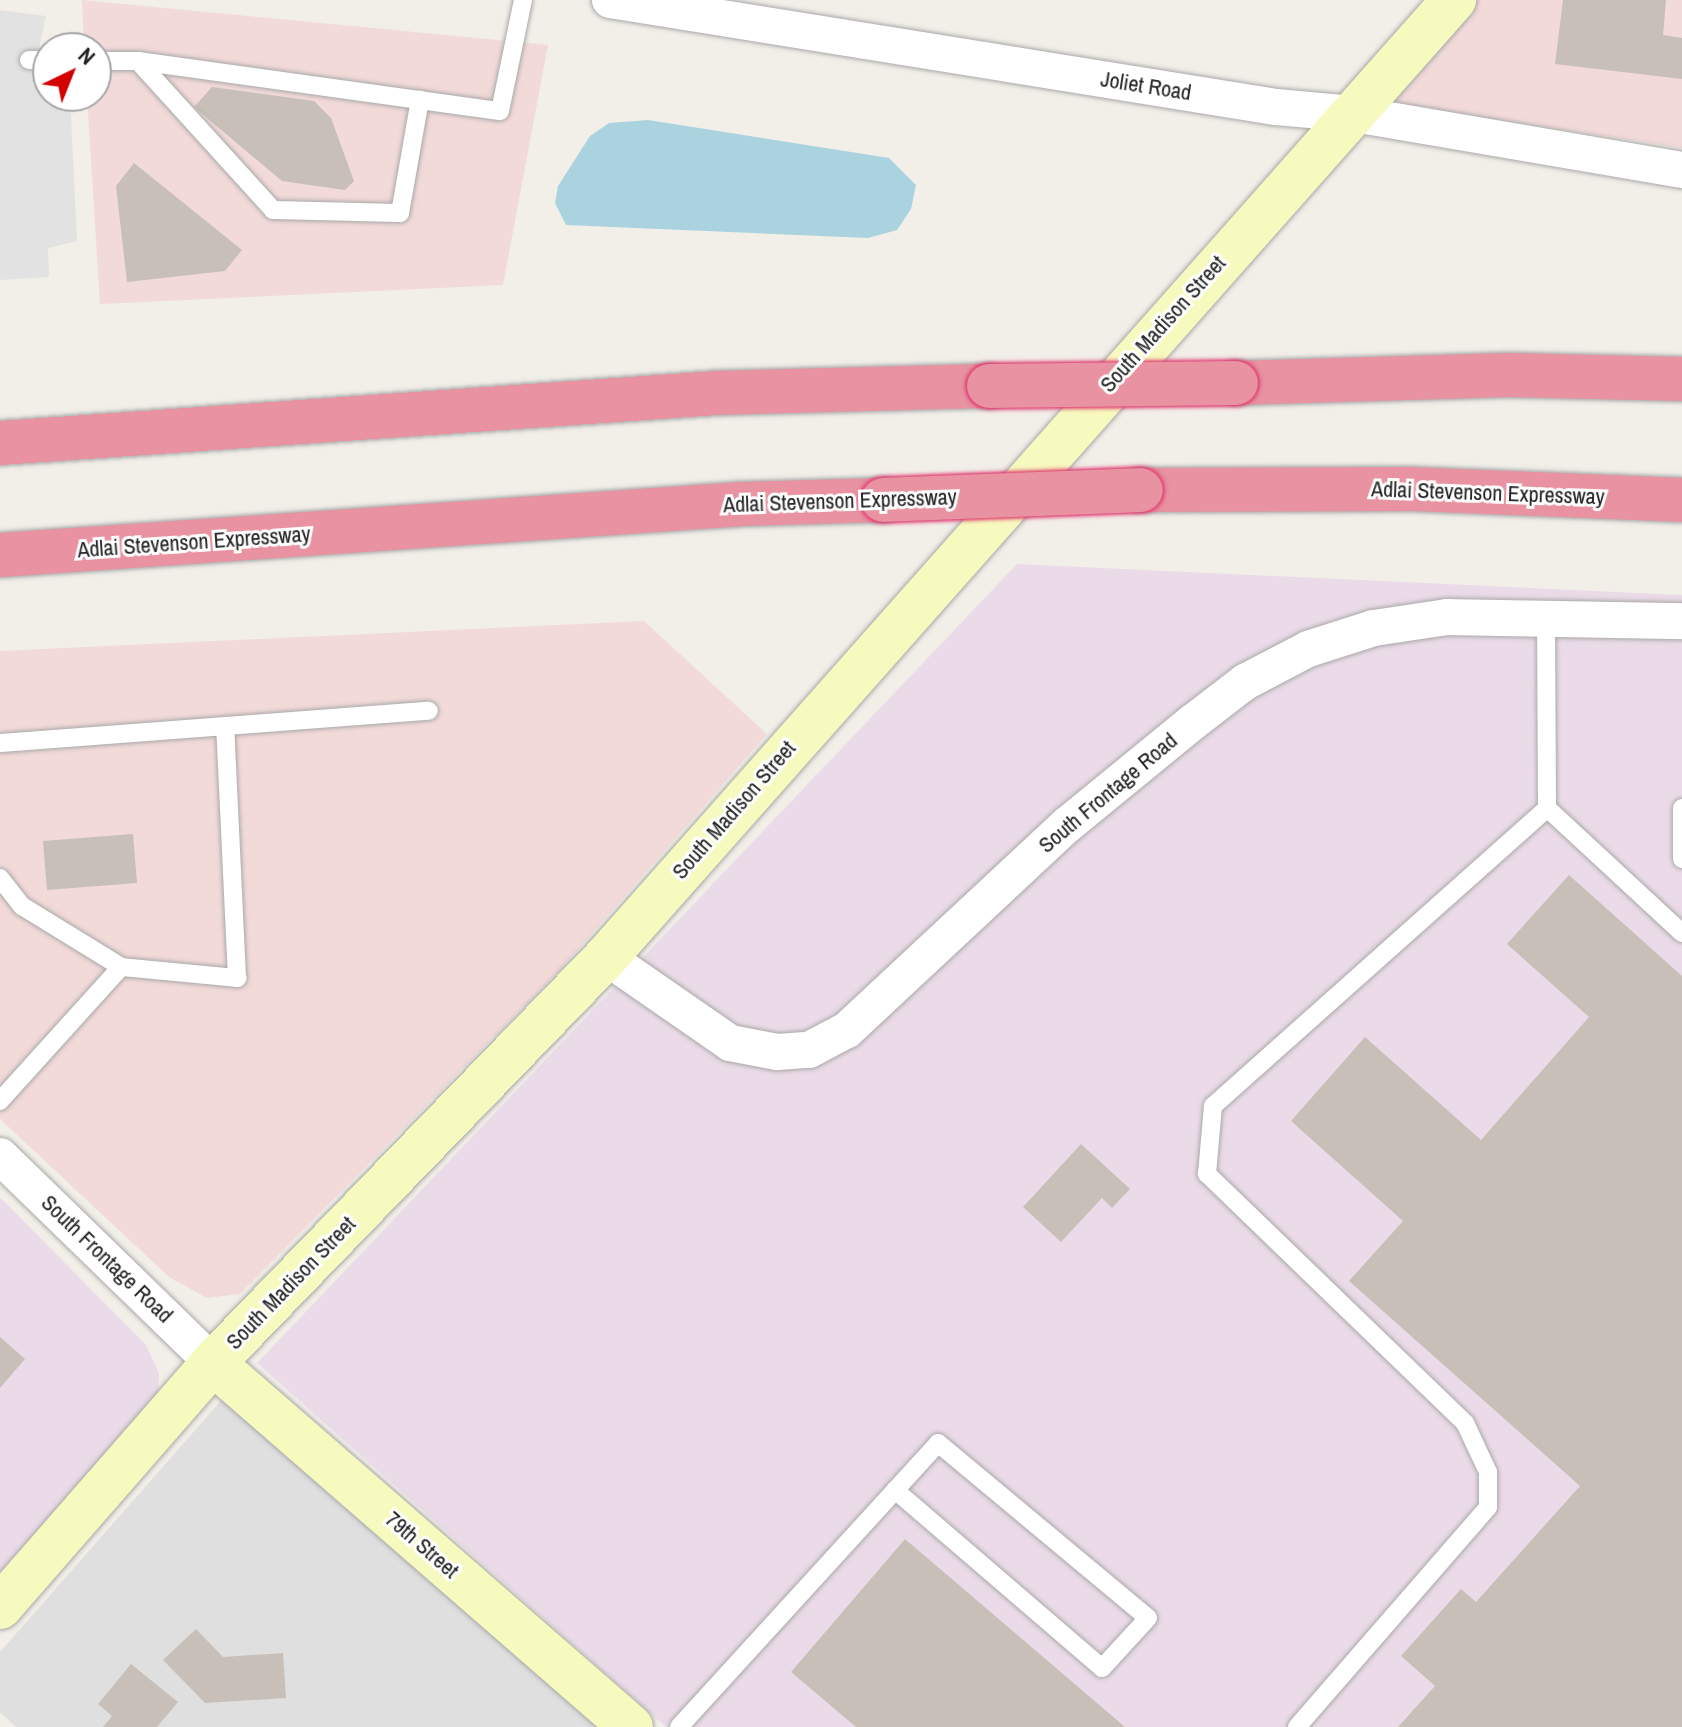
<!DOCTYPE html>
<html>
<head>
<meta charset="utf-8">
<style>
	body { margin:0 }
	#map { position:relative; width:1682px; height:1727px; overflow:hidden; background:#f2efe9; font-family:"Archivo Narrow",sans-serif }
	div>[style] { position:absolute }
	[style*='--x'] { left:calc(var(--x)*1px); top:calc(var(--y)*1px); width:calc(var(--w)*1px); rotate:calc(var(--a)*1deg) }
	.residential>* { inset:0; background:#e0dfdf }
	.commercial>* { inset:0; background:#f2dad9 }
	.industrial>* { inset:0; background:#ebdbe8 }
	.parking>* { inset:0; background:#e2e2e2 }
	.water>* { inset:0; background:#aad3df }
	.building>* { inset:0; background:#c7bfb8 }
	.roads { filter:drop-shadow(0 0 2px #a9a9a9) drop-shadow(0 0 2px #a9a9a9) }
	.lane>* { height:18px; margin:-9px; padding:0 9px; transform-origin:9px; border-radius:9px; background:#fff }
	.street>* { height:36px; margin:-18px; padding:0 18px; transform-origin:18px; border-radius:18px; background:#fff }
	.secondary>* { height:44px; margin:-22px; padding:0 22px; transform-origin:22px; border-radius:22px; background:#f7fabf }
	.highway>* { height:44px; margin:-22px; padding:0 22px; transform-origin:22px; border-radius:22px; background:#e892a2 }
	.bridges { filter:drop-shadow(0 0 2px #dc2a67) drop-shadow(0 0 2px #dc2a67) }
	.highway-bridge>* { height:44px; margin:-22px; padding:0 22px; transform-origin:22px; border-radius:22px; background:#e892a2 }
	span { translate:-50% -50%; white-space:nowrap; text-align:center; line-height:1.15; -webkit-text-stroke:6px #fff; paint-order:stroke }
	.street-label { font-size:22px; color:#222 }
	.north { position:absolute; left:32px; top:32px; width:80px; height:80px; box-sizing:border-box; background:#fff; border:2px solid #a7a7a7; border-radius:50%; rotate:43deg; font-size:22px; font-weight:700; line-height:32px; text-align:center; color:#222 }
	.north::after { content:''; display:block; margin:auto; width:28px; height:36px; background:#d40000; clip-path:polygon(50% 0,100% 100%,50% 72%,0 100%) }
</style>
</head>
<body>
<div id="map">
	<div class="residential">
		<div style="clip-path:polygon(225px 1396px,600px 1727px,16px 1727px,0 1712px,0 1652px)"></div>
	</div>
	<div class="commercial">
		<div style="clip-path:polygon(82px 0,548px 45px,503px 285px,100px 304px,87px 96px,96px 96px,96px 48px,84px 48px)"></div>
		<div style="clip-path:polygon(1474px 0,1682px 0,1682px 148px,1381px 102px)"></div>
		<div style="clip-path:polygon(644px 621px,767px 734px,558px 972px,240px 1294px,207px 1298px,169px 1277px,0 1119px,0 651px)"></div>
	</div>
	<div class="industrial">
		<div style="clip-path:polygon(1017px 564px,1682px 595px,1682px 1727px,666px 1727px,257px 1363px)"></div>
		<div style="clip-path:polygon(0 1197px,146px 1345px,159px 1373px,158px 1402px,0 1589px)"></div>
	</div>
	<div class="parking">
		<div style="clip-path:polygon(0 10px,46px 16px,40px 44px,43px 93px,70px 96px,77px 241px,48px 248px,49px 277px,0 280px)"></div>
	</div>
	<div class="water">
		<div style="clip-path:polygon(648px 120px,889px 158px,916px 185px,911px 209px,897px 230px,868px 238px,566px 225px,555px 203px,558px 186px,590px 136px,609px 123px)"></div>
	</div>
	<div class="building">
		<div style="clip-path:polygon(1563px 0,1666px 0,1663px 35px,1682px 38px,1682px 79px,1555px 64px)"></div>
		<div style="clip-path:polygon(212px 87px,314px 101px,331px 118px,354px 181px,345px 190px,282px 181px,194px 107px)"></div>
		<div style="clip-path:polygon(134px 163px,242px 250px,225px 271px,127px 282px,116px 186px)"></div>
		<div style="clip-path:polygon(133px 834px,137px 883px,47px 890px,43px 841px)"></div>
		<div style="clip-path:polygon(1569px 875px,1682px 976px,1682px 1727px,1398px 1727px,1435px 1686px,1401px 1656px,1461px 1589px,1476px 1602px,1580px 1486px,1349px 1281px,1403px 1221px,1291px 1121px,1365px 1037px,1481px 1140px,1589px 1017px,1507px 944px)"></div>
		<div style="clip-path:polygon(1081px 1144px,1130px 1189px,1112px 1208px,1102px 1198px,1061px 1242px,1023px 1207px)"></div>
		<div style="clip-path:polygon(0 1337px,25px 1359px,0 1388px)"></div>
		<div style="clip-path:polygon(905px 1539px,1125px 1727px,856px 1727px,791px 1672px)"></div>
		<div style="clip-path:polygon(196px 1629px,223px 1657px,283px 1653px,286px 1698px,205px 1703px,163px 1660px)"></div>
		<div style="clip-path:polygon(131px 1664px,178px 1702px,157px 1727px,103px 1727px,112px 1716px,98px 1704px)"></div>
	</div>
	<div class="roads">
		<div class="lane">
			<div style="--x:29;--y:60;--w:19;--a:0"></div>
			<div style="--x:96;--y:61;--w:42;--a:0"></div>
			<div style="--x:138;--y:61;--w:365;--a:7.9"></div>
			<div style="--x:500;--y:111;--w:113;--a:-78.3"></div>
			<div style="--x:138;--y:61;--w:201;--a:47.8"></div>
			<div style="--x:273;--y:210;--w:127;--a:1.4"></div>
			<div style="--x:400;--y:213;--w:115;--a:-80"></div>
			<div style="--x:1546;--y:615;--w:193;--a:89.7"></div>
			<div style="--x:1547;--y:808;--w:184;--a:42.8"></div>
			<div style="--x:0;--y:743;--w:430;--a:-4.3"></div>
			<div style="--x:1682;--y:808;--w:51;--a:90"></div>
			<div style="--x:0;--y:878;--w:36;--a:52"></div>
			<div style="--x:22;--y:906;--w:116;--a:31.6"></div>
			<div style="--x:121;--y:967;--w:181;--a:132.1"></div>
			<div style="--x:121;--y:967;--w:117;--a:5.4"></div>
			<div style="--x:237;--y:978;--w:252;--a:-92.7"></div>
			<div style="--x:679;--y:1727;--w:384;--a:-47.6"></div>
			<div style="--x:938;--y:1443;--w:273;--a:39.8"></div>
			<div style="--x:1148;--y:1618;--w:68;--a:132.6"></div>
			<div style="--x:1102;--y:1668;--w:273;--a:-139.3"></div>
			<div style="--x:1297;--y:1727;--w:291;--a:-49"></div>
			<div style="--x:1488;--y:1507;--w:35;--a:-90"></div>
			<div style="--x:1488;--y:1472;--w:54;--a:-115.1"></div>
			<div style="--x:1465;--y:1423;--w:359;--a:-136"></div>
			<div style="--x:1207;--y:1174;--w:68;--a:-85"></div>
			<div style="--x:1213;--y:1106;--w:448;--a:-41.7"></div>
		</div>
		<div class="street">
			<div style="--x:610;--y:0;--w:675;--a:9.13"></div>
			<div style="--x:1276;--y:107;--w:78;--a:5.1"></div>
			<div style="--x:1354;--y:114;--w:333;--a:9.7"></div>
			<div style="--x:606;--y:957;--w:151;--a:34.7"></div>
			<div style="--x:730;--y:1043;--w:48;--a:10.8"></div>
			<div style="--x:777;--y:1052;--w:32;--a:-4"></div>
			<div style="--x:809;--y:1050;--w:43;--a:-27.8"></div>
			<div style="--x:847;--y:1030;--w:301;--a:-43"></div>
			<div style="--x:1067;--y:825;--w:163;--a:-39.3"></div>
			<div style="--x:1193;--y:722;--w:66;--a:-37.6"></div>
			<div style="--x:1245;--y:682;--w:71;--a:-27.6"></div>
			<div style="--x:1308;--y:649;--w:69;--a:-17.7"></div>
			<div style="--x:1374;--y:628;--w:74;--a:-8.6"></div>
			<div style="--x:1447;--y:617;--w:235;--a:1"></div>
			<div style="--x:0;--y:1156;--w:297;--a:44.2"></div>
		</div>
		<div class="secondary">
			<div style="--x:213;--y:1363;--w:554;--a:41.05"></div>
			<div style="--x:0;--y:1607;--w:324;--a:-48.9"></div>
			<div style="--x:213;--y:1363;--w:565;--a:-45.93"></div>
			<div style="--x:606;--y:957;--w:1279;--a:-48.46"></div>
		</div>
		<div class="highway">
			<div style="--x:1236;--y:383;--w:272;--a:-1.7"></div>
			<div style="--x:1508;--y:375;--w:174;--a:1.3"></div>
			<div style="--x:0;--y:443;--w:718;--a:-3.99"></div>
			<div style="--x:716;--y:393;--w:273;--a:-1.5"></div>
			<div style="--x:1141;--y:490;--w:270;--a:-0.2"></div>
			<div style="--x:1411;--y:489;--w:271;--a:2.3"></div>
			<div style="--x:0;--y:555;--w:744;--a:-3.93"></div>
			<div style="--x:742;--y:504;--w:141;--a:-1.6"></div>
		</div>
	</div>
	<div class="bridges">
		<div class="highway-bridge">
			<div style="--x:989;--y:386;--w:247;--a:-0.7"></div>
			<div style="--x:883;--y:500;--w:258;--a:-2.2"></div>
		</div>
	</div>
	<div class="street-label">
		<span style="left:1146px;top:86px;rotate:9deg">Joliet Road</span>
		<span style="left:1163px;top:324px;rotate:-48deg">South Madison Street</span>
		<span style="left:1488px;top:493px;rotate:2deg">Adlai Stevenson Expressway</span>
		<span style="left:840px;top:501px;rotate:-2deg">Adlai Stevenson Expressway</span>
		<span style="left:194px;top:542px;rotate:-4deg">Adlai Stevenson Expressway</span>
		<span style="left:1108px;top:793px;rotate:-40deg">South Frontage Road</span>
		<span style="left:734px;top:810px;rotate:-49deg">South Madison Street</span>
		<span style="left:107px;top:1259px;rotate:44deg">South Frontage Road</span>
		<span style="left:291px;top:1283px;rotate:-46deg">South Madison Street</span>
		<span style="left:422px;top:1545px;rotate:41deg">79th Street</span>
	</div>
	<div class="north">N</div>
</div>
</body>
</html>
